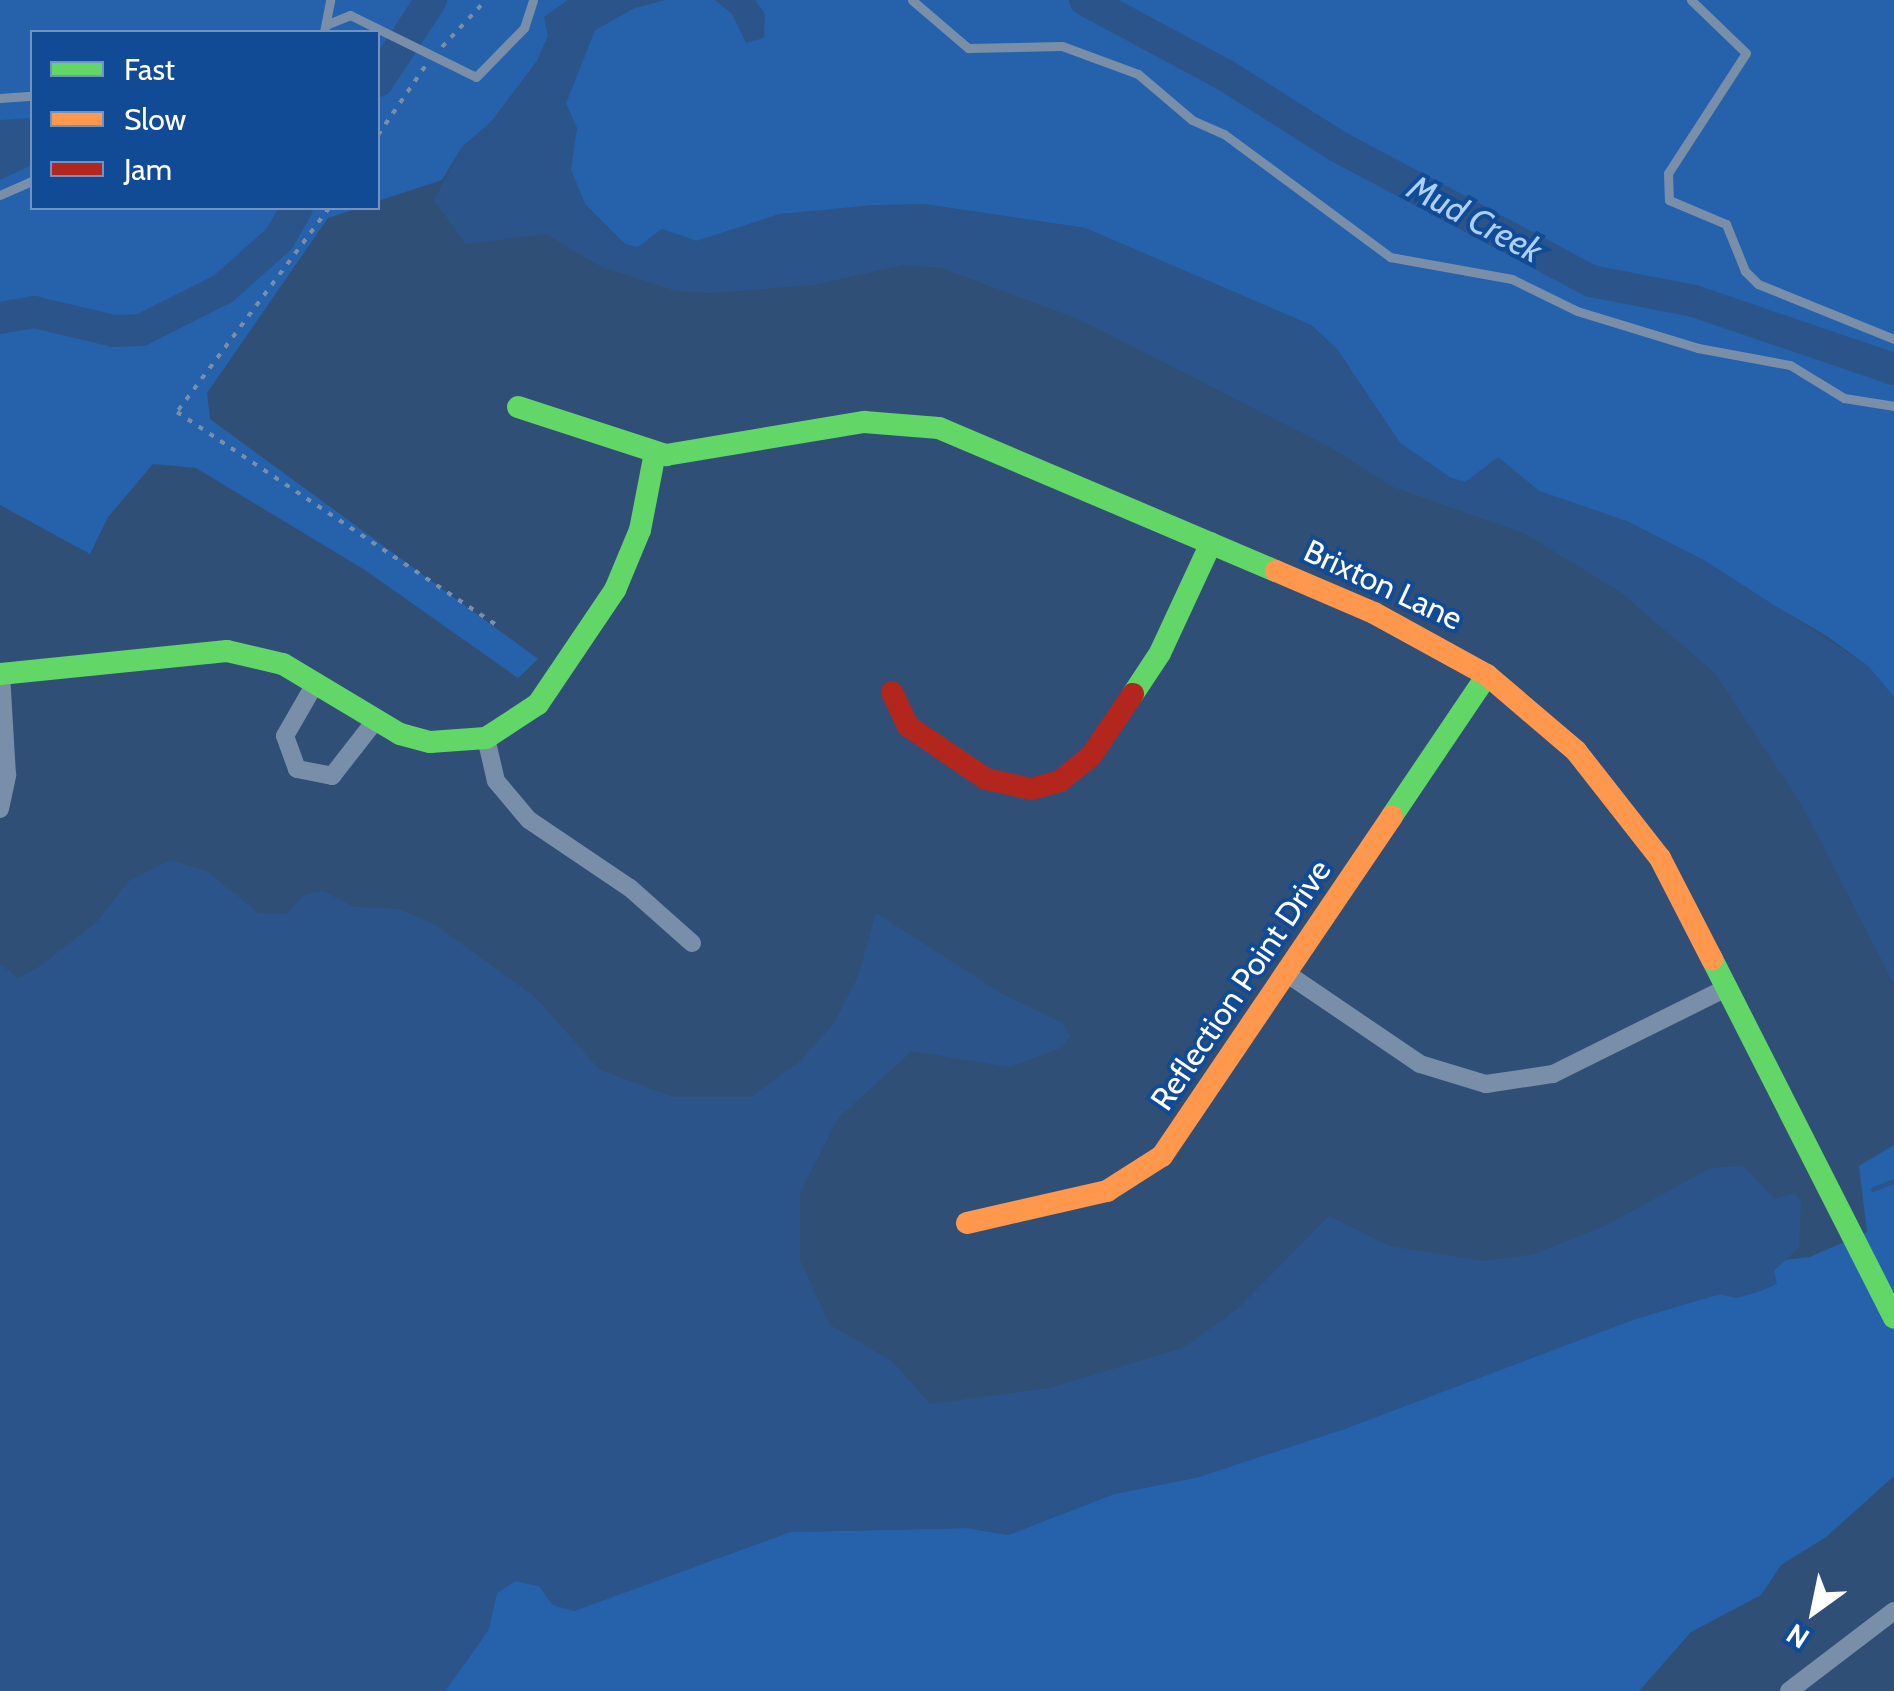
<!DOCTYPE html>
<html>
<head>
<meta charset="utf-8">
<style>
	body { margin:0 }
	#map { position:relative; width:1894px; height:1691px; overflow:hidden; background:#304f77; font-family:Cabin,sans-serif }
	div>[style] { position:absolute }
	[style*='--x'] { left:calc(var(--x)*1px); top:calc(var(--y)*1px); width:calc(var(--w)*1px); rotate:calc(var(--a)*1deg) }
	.green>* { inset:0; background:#2662ac }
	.water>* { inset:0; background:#2b558a }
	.stream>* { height:5px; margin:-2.5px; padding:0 2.5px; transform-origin:2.5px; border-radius:2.5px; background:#2b558a }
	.river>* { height:32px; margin:-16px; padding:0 16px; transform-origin:16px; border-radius:16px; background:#2b558a }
	.path>* { height:4px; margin-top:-2px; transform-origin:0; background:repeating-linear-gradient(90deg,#798fa9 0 5px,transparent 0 13px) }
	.lane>* { height:9px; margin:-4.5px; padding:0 4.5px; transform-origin:4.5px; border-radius:4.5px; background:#798fa9 }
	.street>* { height:18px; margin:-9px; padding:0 9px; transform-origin:9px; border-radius:9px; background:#798fa9 }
	.fast>* { height:22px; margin:-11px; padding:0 11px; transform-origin:11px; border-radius:11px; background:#63d668 }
	.slow>* { height:22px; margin:-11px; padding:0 11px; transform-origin:11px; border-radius:11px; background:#ff974d }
	.jam>* { height:22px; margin:-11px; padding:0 11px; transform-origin:11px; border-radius:11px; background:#b3261e }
	span { translate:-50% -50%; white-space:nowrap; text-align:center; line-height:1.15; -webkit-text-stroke:8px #124b95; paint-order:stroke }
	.street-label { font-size:32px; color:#fff }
	.water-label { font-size:35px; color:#add0fa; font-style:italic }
	.legend { position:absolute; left:30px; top:30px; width:350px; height:180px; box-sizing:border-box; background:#124b95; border:2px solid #7193bf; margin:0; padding:12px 18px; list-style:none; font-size:30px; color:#fff }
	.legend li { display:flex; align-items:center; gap:20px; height:50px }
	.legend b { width:50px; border:2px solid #7193bf }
	.north { position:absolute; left:1764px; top:1561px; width:100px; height:100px; -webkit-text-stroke:8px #124b95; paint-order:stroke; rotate:213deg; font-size:28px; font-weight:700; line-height:40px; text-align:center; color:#fff }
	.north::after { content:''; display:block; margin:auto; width:35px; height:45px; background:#fff; clip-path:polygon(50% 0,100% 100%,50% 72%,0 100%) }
</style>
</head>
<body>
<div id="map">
	<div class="green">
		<div style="clip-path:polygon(0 0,568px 0,545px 17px,548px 36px,537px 61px,491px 122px,462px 147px,442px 180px,378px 201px,378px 32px,32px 32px,32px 208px,359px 208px,328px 218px,207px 393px,210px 419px,538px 659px,518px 678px,365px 570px,196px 468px,153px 464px,108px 517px,90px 554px,0 505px)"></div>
		<div style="clip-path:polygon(665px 0,1894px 0,1894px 697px,1868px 666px,1827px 636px,1629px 522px,1539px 491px,1505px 463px,1465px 482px,1451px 478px,1400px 443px,1337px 349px,1311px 325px,1085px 228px,923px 204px,780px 214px,697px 241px,662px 229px,637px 248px,625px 244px,585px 204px,571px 170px,566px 103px,595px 30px,634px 8px)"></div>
		<div style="clip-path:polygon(1894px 1145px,1894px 1476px,1826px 1537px,1781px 1565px,1761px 1595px,1691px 1632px,1639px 1691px,445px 1691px,483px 1638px,497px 1593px,515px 1581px,539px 1586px,574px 1611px,790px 1532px,967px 1528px,1008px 1535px,1114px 1494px,1199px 1477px,1344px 1429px,1635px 1319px,1720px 1294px,1737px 1298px,1785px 1260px,1810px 1257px,1867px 1232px,1859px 1166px)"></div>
	</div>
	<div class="water">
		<div style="clip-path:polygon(568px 0,665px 0,634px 8px,595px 30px,566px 103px,577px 128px,571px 170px,585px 204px,625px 244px,638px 247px,662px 229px,697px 241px,780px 214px,873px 205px,923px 204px,1085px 228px,1311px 325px,1337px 349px,1400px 443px,1451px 478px,1465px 482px,1498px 457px,1539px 491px,1629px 522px,1706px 561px,1868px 666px,1894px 697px,1894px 984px,1801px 804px,1715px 673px,1619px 591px,1524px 533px,1393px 487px,1330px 447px,1081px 320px,942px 268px,903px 265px,813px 285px,712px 293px,676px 291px,602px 267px,546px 234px,466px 244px,434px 200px,462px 147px,491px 122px,537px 62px,548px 36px,544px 17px)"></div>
		<div style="clip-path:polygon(715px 0,755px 0,765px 14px,764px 38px,746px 43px,732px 14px)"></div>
		<div style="clip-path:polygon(32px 118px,32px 165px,0 180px,0 120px)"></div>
		<div style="clip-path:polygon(171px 860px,208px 872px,258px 913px,287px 914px,304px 895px,323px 891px,354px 907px,398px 909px,434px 924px,535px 997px,600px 1070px,673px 1097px,751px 1097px,798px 1063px,833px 1025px,858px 977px,876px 913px,1002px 994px,1062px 1023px,1070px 1036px,1063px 1047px,1009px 1067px,912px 1051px,838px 1118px,800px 1193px,800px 1260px,830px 1325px,893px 1362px,930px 1404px,1050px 1388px,1183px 1348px,1238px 1309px,1329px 1216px,1389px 1246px,1485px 1261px,1534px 1254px,1603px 1227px,1711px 1168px,1743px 1166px,1774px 1199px,1795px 1193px,1801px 1200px,1799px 1247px,1774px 1271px,1777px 1284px,1761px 1291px,1737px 1298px,1720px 1294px,1635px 1319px,1344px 1429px,1199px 1477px,1114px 1494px,1008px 1535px,967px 1528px,790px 1532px,574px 1611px,552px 1605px,539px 1586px,515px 1581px,497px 1593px,489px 1629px,445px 1691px,0 1691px,0 964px,18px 978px,39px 967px,96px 923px,129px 881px)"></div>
	</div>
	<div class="stream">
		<div style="--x:1873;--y:1189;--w:22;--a:-21"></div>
	</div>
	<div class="river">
		<div style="--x:1085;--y:0;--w:159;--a:28.2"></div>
		<div style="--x:1225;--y:75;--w:135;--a:32.3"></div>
		<div style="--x:1339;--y:147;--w:285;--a:28"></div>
		<div style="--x:1591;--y:281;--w:105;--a:11"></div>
		<div style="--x:1694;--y:301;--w:211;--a:18.8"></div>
		<div style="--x:378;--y:81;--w:97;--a:-56.8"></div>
		<div style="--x:0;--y:318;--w:35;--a:-10"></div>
		<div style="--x:34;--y:312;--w:82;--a:13.4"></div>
		<div style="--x:114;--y:331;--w:27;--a:-2"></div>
		<div style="--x:141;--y:330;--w:92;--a:-26.6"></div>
		<div style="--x:223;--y:289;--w:75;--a:-41.8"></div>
		<div style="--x:279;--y:239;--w:36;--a:-60"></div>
	</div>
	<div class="path">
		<div style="--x:442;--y:47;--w:64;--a:-46.9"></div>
		<div style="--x:378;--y:135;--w:85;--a:-55.6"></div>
		<div style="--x:329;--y:208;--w:254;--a:126.7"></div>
		<div style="--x:177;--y:412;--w:387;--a:33.7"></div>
	</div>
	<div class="lane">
		<div style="--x:912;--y:0;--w:74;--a:40.6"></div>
		<div style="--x:968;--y:48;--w:94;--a:-1.2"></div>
		<div style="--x:1062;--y:46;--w:81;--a:20.2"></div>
		<div style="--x:1138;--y:74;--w:71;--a:40.4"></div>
		<div style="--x:1192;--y:120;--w:35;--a:24"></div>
		<div style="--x:1224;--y:134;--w:207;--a:36.5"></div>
		<div style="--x:1390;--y:257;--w:124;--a:10.2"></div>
		<div style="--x:1512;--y:279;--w:72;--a:26.2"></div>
		<div style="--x:1577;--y:311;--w:127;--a:17"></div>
		<div style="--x:1698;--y:348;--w:94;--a:10.5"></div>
		<div style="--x:1790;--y:365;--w:63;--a:31.4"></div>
		<div style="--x:1844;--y:398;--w:51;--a:9.1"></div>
		<div style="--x:1691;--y:0;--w:76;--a:43.9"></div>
		<div style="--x:1746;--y:53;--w:143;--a:123"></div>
		<div style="--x:1668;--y:173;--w:27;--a:88"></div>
		<div style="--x:1669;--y:200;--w:62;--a:22.8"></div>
		<div style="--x:1726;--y:224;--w:51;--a:68"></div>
		<div style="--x:1745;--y:271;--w:18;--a:45"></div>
		<div style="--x:1758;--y:284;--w:147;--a:22"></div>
		<div style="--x:328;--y:24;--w:24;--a:-22"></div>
		<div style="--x:350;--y:15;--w:140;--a:26.2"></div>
		<div style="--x:476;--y:77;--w:69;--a:-45.6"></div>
		<div style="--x:524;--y:28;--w:29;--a:-72"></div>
		<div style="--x:324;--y:32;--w:33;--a:-79"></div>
		<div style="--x:0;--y:98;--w:32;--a:-4"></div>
		<div style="--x:0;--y:195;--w:35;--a:-24"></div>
	</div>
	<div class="street">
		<div style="--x:316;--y:682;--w:62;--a:119.9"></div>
		<div style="--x:285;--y:736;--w:35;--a:70"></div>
		<div style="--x:297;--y:769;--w:36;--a:11"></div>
		<div style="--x:332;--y:776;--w:70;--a:-52"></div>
		<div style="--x:486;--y:738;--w:44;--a:76.9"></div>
		<div style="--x:496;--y:781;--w:51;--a:49.8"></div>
		<div style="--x:529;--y:820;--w:122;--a:34"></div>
		<div style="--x:630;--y:888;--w:83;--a:41.6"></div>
		<div style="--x:0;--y:809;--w:35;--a:-78"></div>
		<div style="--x:7;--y:775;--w:101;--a:-93.4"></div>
		<div style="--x:1289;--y:975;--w:158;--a:34.2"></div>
		<div style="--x:1420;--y:1064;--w:69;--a:16.9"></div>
		<div style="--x:1486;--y:1084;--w:68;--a:-8.5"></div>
		<div style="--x:1553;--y:1074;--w:195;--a:-26.4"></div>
		<div style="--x:1789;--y:1691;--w:132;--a:-37.3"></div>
	</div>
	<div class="fast">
		<div style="--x:518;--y:407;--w:156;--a:18"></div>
		<div style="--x:666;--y:455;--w:201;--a:-9.5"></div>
		<div style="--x:864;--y:422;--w:75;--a:4.6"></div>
		<div style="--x:939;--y:428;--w:366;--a:23"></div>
		<div style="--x:0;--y:674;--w:228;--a:-5.8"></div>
		<div style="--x:227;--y:651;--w:57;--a:13.1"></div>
		<div style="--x:283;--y:664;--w:136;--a:30.9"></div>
		<div style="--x:400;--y:734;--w:31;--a:15"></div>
		<div style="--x:430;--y:742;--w:56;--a:-4.1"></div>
		<div style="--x:486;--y:738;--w:62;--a:-33.2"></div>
		<div style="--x:538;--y:704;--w:138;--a:-56"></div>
		<div style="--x:615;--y:590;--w:65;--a:-67.4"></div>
		<div style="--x:640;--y:530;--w:78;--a:-79"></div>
		<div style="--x:1133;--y:694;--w:49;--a:-56.6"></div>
		<div style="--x:1160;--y:653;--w:121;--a:-65.1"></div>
		<div style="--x:1392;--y:816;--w:170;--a:-56"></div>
		<div style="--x:1712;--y:959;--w:402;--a:63.1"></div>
	</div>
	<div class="slow">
		<div style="--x:1276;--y:571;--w:107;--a:23.2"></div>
		<div style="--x:1374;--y:613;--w:129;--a:28.8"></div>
		<div style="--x:1487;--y:675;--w:117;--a:40.5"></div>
		<div style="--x:1576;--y:751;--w:136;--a:51.9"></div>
		<div style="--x:1660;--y:858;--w:114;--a:62.8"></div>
		<div style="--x:967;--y:1223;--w:144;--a:-12.9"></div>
		<div style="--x:1107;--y:1191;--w:65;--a:-32.5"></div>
		<div style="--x:1162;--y:1156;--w:410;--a:-55.9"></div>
	</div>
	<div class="jam">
		<div style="--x:892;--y:692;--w:38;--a:65"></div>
		<div style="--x:908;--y:726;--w:94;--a:34.2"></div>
		<div style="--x:986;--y:779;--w:46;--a:12.5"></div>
		<div style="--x:1031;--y:789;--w:30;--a:-15"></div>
		<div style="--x:1060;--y:781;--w:40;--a:-39"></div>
		<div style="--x:1091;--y:756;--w:75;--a:-55.9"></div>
	</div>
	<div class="street-label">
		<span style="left:1383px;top:585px;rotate:25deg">Brixton Lane</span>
		<span style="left:1241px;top:985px;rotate:-56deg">Reflection Point Drive</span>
	</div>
	<div class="water-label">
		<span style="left:1475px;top:219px;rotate:28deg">Mud Creek</span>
	</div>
	<ul class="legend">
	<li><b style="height:12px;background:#63d668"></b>Fast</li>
	<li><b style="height:12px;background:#ff974d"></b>Slow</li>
	<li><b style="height:12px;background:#b3261e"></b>Jam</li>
	</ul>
	<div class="north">N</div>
</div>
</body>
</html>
